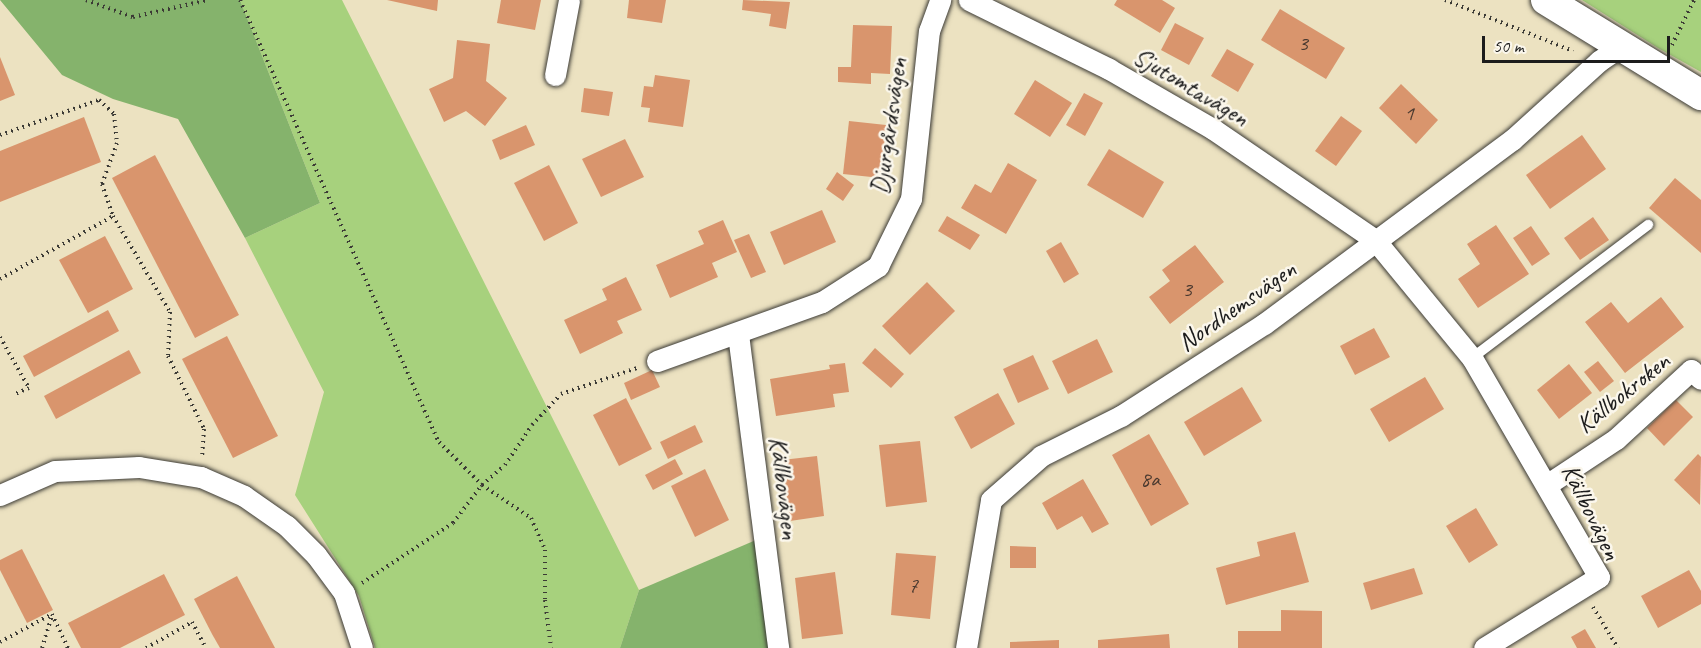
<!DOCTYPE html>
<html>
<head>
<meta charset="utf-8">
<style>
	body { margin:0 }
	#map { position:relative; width:1701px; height:648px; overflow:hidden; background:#ece2c1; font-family:Caveat,sans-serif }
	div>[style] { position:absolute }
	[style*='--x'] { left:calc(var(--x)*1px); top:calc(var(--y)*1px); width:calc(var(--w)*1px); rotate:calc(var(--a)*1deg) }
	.green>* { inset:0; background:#a7d17d }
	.forest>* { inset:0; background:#85b36c }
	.building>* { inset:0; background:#d9956d }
	.path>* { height:4px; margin-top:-2px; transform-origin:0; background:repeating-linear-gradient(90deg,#3b3a35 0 1.5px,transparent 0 6px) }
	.roads { filter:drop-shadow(0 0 2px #3b3a35) drop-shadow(0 0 2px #3b3a35) }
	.lane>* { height:10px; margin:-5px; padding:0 5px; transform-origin:5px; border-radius:5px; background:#fff }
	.street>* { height:21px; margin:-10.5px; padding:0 10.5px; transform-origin:10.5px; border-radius:10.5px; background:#fff }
	.secondary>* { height:30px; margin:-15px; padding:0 15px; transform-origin:15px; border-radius:15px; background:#fff }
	span { translate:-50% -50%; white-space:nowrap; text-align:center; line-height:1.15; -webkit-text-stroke:5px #fbf7ec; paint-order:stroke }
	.number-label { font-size:22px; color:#4b3a30 }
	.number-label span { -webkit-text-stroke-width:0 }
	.street-label { font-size:26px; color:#1c1c1c }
	.scale { position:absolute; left:1482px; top:36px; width:188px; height:27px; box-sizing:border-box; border:3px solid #1c1c1c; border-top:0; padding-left:8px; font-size:18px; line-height:21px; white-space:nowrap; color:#1c1c1c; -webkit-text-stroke:4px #fbf7ec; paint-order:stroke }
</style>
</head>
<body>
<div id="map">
	<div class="green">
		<div style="clip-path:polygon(240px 0,342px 0,639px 590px,620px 648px,375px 648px,359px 596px,295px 495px,324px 392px,245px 238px,320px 203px)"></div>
		<div style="clip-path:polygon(1582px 0,1701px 0,1701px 72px,1658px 48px)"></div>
	</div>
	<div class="forest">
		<div style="clip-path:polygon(0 0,240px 0,320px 203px,245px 238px,178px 119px,113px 99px,62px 75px)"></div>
		<div style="clip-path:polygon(763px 537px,770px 648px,620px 648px,639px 590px)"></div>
	</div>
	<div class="building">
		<div style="clip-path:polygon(387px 0,438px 0,437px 11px)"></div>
		<div style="clip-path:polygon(501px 0,541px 0,535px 30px,497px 23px)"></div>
		<div style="clip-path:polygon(629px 0,666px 0,662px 23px,627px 18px)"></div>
		<div style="clip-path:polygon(743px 0,790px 2px,786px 29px,769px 26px,771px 14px,742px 10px)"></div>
		<div style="clip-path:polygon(1117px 0,1162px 0,1175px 8px,1160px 33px,1114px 5px)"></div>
		<div style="clip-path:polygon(1280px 9px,1345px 48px,1326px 79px,1261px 40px)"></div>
		<div style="clip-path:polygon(1175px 23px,1204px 38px,1189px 65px,1161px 50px)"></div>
		<div style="clip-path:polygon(853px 25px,892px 26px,890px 74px,871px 73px,871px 84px,838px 82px,838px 67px,851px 67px)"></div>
		<div style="clip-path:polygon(457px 40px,490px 44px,486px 81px,507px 98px,485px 126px,466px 111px,444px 122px,429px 89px,453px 78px)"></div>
		<div style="clip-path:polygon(1227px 49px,1254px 64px,1238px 92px,1211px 76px)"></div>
		<div style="clip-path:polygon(0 57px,15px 95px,0 101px)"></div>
		<div style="clip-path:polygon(655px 75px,690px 80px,683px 127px,648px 122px,650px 108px,641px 107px,644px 86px,653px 87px)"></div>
		<div style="clip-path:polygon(1035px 80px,1072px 103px,1050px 137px,1014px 114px)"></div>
		<div style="clip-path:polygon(1401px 84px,1438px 120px,1416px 144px,1379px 108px)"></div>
		<div style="clip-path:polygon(584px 88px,613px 92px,609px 116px,581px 112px)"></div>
		<div style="clip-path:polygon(1084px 93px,1103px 103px,1085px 136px,1066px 125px)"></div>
		<div style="clip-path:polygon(1341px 116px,1362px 131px,1336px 166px,1315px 151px)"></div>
		<div style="clip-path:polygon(84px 117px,101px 162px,0 202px,0 151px)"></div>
		<div style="clip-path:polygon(849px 121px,886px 125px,881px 178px,843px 174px)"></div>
		<div style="clip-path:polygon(526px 125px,535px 145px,500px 160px,492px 140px)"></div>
		<div style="clip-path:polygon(1582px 135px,1606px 169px,1550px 209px,1526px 175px)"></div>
		<div style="clip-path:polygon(625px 139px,644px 177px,601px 197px,582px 159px)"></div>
		<div style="clip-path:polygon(1109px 149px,1164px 182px,1143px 218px,1087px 185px)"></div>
		<div style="clip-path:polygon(155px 155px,239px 315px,195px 338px,112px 178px)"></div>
		<div style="clip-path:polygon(1008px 163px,1037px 180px,1006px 234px,961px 208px,975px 184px,991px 193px)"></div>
		<div style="clip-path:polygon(549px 165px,578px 223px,544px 241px,514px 183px)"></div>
		<div style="clip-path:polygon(837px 172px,854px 185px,843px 201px,826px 189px)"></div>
		<div style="clip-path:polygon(1675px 178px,1701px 200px,1701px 253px,1649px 208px)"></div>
		<div style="clip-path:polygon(822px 210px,836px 242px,784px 265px,770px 232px)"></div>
		<div style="clip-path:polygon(947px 216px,980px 235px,970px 250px,938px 231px)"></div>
		<div style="clip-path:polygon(1593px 217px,1609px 240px,1580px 260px,1564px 238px)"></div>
		<div style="clip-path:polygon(723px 220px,737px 252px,712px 263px,718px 277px,670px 298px,656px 265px,704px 244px,698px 231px)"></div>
		<div style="clip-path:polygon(1496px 225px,1529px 274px,1478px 308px,1458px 279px,1480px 264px,1467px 244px)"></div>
		<div style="clip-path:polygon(1531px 226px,1550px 254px,1532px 266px,1513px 238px)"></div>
		<div style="clip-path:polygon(749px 234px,766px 272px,751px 278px,734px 240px)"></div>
		<div style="clip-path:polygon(105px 236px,133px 289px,88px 313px,59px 260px)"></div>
		<div style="clip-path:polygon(1061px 242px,1079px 274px,1064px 283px,1046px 251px)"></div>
		<div style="clip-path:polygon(1195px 245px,1224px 282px,1170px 324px,1149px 297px,1170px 281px,1162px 270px)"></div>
		<div style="clip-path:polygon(626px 277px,642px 310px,617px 321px,623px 333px,580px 354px,564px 320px,607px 300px,602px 289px)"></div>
		<div style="clip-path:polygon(927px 282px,955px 311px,910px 355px,882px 326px)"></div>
		<div style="clip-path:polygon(1661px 297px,1684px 327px,1625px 373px,1585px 322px,1611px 302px,1628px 323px)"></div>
		<div style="clip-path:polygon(108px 310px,119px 331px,34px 377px,23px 356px)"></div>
		<div style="clip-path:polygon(1374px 328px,1390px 357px,1355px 375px,1340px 346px)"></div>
		<div style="clip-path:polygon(227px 336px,278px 436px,233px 458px,182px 359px)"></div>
		<div style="clip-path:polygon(1097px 339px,1113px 372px,1068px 394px,1052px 361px)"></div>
		<div style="clip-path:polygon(875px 348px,904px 374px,891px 388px,862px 363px)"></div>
		<div style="clip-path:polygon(129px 350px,141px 373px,56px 419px,44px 396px)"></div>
		<div style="clip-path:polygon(1033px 355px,1049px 389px,1018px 403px,1003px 369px)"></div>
		<div style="clip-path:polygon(1598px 361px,1614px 381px,1600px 392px,1584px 372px)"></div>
		<div style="clip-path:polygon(845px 363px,849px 392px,833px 394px,835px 407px,776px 416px,770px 379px,830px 369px,829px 365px)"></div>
		<div style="clip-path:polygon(1569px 364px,1592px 393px,1559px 419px,1537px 390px)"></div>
		<div style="clip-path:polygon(652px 370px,660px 387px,631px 400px,624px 383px)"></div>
		<div style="clip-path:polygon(1425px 377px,1444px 409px,1389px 442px,1370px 409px)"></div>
		<div style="clip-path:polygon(1242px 387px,1262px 421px,1204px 456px,1184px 422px)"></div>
		<div style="clip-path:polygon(998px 393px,1015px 424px,971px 449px,954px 417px)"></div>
		<div style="clip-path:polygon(626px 398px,652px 449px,619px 466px,593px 415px)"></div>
		<div style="clip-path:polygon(1676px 400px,1693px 417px,1664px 446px,1647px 428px)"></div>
		<div style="clip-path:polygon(695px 425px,703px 442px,668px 459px,660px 442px)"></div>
		<div style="clip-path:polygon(1149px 434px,1189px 504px,1151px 526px,1112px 455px)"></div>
		<div style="clip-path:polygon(920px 441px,927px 502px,886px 507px,879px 445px)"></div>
		<div style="clip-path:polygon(1698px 454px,1701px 457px,1700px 505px,1674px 480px)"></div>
		<div style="clip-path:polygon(817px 456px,824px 516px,790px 521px,782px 460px)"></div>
		<div style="clip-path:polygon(675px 459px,683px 474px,653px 490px,645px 475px)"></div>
		<div style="clip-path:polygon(705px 469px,729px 520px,695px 537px,671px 486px)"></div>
		<div style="clip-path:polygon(1083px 479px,1109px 524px,1092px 533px,1082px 516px,1057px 530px,1042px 503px)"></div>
		<div style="clip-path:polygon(1476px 508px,1498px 545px,1469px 563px,1446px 526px)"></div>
		<div style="clip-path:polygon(1295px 532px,1309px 582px,1226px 605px,1216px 568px,1260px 556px,1257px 542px)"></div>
		<div style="clip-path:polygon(1010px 546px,1036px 547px,1036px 568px,1010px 568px)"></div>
		<div style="clip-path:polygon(22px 549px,53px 610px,27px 623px,0 570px,0 560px)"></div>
		<div style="clip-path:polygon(896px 553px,936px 556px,930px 619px,891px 615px)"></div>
		<div style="clip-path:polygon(1414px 568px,1423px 594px,1371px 610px,1363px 583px)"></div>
		<div style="clip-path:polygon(1689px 570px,1701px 591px,1701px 604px,1658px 628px,1641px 596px)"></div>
		<div style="clip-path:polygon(835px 572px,843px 634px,802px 639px,795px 578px)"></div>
		<div style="clip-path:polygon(164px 574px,185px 615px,120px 648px,81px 648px,68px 623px)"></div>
		<div style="clip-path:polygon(237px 576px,275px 648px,220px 648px,212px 634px,194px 599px)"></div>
		<div style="clip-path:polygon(1281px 610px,1322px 611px,1322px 648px,1238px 648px,1238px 631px,1281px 631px)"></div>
		<div style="clip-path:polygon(1585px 629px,1596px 648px,1577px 648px,1571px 637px)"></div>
		<div style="clip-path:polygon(1169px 634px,1170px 648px,1098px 648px,1098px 640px)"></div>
		<div style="clip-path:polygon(1059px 640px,1059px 648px,1010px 648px,1010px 642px)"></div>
	</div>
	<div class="path">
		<div style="--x:86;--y:0;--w:50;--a:19.9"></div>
		<div style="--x:133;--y:17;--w:77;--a:-12.8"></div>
		<div style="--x:240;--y:0;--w:485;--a:65.8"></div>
		<div style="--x:439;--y:442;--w:61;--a:45"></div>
		<div style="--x:482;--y:485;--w:59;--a:34"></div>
		<div style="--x:531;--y:518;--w:35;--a:66"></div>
		<div style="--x:545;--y:550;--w:50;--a:90"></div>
		<div style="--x:545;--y:600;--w:48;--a:82.9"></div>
		<div style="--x:1445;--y:0;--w:138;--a:21.7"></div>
		<div style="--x:1672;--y:45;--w:50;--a:-63.9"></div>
		<div style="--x:0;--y:135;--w:105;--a:-19.5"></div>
		<div style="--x:99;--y:100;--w:21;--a:43"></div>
		<div style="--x:114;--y:114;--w:29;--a:84"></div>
		<div style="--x:117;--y:143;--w:44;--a:110.1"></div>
		<div style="--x:102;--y:184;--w:34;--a:71"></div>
		<div style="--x:113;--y:216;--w:112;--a:59.3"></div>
		<div style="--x:170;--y:312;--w:44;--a:92.6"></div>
		<div style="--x:168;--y:356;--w:81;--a:63.7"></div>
		<div style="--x:204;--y:429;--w:27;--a:94"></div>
		<div style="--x:0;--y:279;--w:129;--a:-29.1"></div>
		<div style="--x:0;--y:337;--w:59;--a:60.4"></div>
		<div style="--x:29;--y:388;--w:15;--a:157"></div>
		<div style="--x:362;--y:583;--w:109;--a:-33.4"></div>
		<div style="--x:453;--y:523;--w:48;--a:-52.7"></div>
		<div style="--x:482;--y:485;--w:30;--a:-41"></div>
		<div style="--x:505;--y:465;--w:48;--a:-56"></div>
		<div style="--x:532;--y:425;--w:42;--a:-46.9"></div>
		<div style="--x:561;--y:394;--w:80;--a:-18.9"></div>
		<div style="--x:1593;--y:607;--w:48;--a:58.6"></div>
		<div style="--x:52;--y:614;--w:38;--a:65"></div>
		<div style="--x:0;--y:642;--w:59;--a:-28.3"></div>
		<div style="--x:42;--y:648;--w:34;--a:-73"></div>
		<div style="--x:146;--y:648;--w:53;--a:-29.5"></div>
		<div style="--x:192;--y:622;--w:30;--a:62"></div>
	</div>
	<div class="roads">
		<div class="lane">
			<div style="--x:1472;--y:358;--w:221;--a:-37.1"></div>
		</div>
		<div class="street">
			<div style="--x:969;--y:0;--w:156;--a:26.2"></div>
			<div style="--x:1109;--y:69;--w:120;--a:30"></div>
			<div style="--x:1213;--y:129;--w:196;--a:34.4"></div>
			<div style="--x:1375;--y:240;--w:153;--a:50.6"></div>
			<div style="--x:1472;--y:358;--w:253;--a:59.9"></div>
			<div style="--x:1599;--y:577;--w:135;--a:148.3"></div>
			<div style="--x:555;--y:75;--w:76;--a:-79.4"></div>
			<div style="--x:738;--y:334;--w:317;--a:82.7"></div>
			<div style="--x:657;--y:361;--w:175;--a:-19.7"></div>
			<div style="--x:822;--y:302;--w:67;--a:-32.7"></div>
			<div style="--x:878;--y:266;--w:75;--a:-63.8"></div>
			<div style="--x:911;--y:199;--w:169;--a:-83.9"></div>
			<div style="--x:929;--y:31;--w:33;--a:-70"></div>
			<div style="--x:1548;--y:484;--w:82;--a:-33.5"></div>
			<div style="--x:1616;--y:439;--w:102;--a:-42.6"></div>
			<div style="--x:1691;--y:370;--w:13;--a:42"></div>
			<div style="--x:0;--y:495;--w:60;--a:-23.6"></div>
			<div style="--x:55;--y:471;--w:84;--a:-2.7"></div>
			<div style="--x:139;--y:467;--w:63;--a:9.2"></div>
			<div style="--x:201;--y:477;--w:47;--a:23.8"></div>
			<div style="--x:244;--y:496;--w:52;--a:34.9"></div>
			<div style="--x:287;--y:526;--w:41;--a:45"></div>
			<div style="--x:316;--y:555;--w:47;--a:53.6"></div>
			<div style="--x:344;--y:593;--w:58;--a:71.9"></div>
			<div style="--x:966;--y:648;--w:150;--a:-80.4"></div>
			<div style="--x:991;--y:500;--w:67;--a:-41.3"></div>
			<div style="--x:1041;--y:456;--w:89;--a:-26.6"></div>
			<div style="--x:1121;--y:416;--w:170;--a:-32.8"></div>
			<div style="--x:1264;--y:324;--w:309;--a:-36.6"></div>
			<div style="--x:1512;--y:140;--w:118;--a:-42.2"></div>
			<div style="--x:1599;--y:61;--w:27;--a:-34"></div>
		</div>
		<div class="secondary">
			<div style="--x:1546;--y:0;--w:182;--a:31.5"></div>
		</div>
	</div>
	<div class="number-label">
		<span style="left:1303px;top:44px">3</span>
		<span style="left:1409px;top:114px">1</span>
		<span style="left:1187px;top:290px">3</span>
		<span style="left:1150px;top:480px">8a</span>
		<span style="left:913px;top:586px">7</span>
	</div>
	<div class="street-label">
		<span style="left:1191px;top:87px;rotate:31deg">Sjutomtavägen</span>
		<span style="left:889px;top:126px;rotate:-82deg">Djurgårdsvägen</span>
		<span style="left:1237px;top:306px;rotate:-35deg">Nordhemsvägen</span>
		<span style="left:1623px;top:393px;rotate:-39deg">Källbokroken</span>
		<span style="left:784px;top:488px;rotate:83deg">Källbovägen</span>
		<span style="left:1591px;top:512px;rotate:64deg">Källbovägen</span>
	</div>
	<div class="scale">50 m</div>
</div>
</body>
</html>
